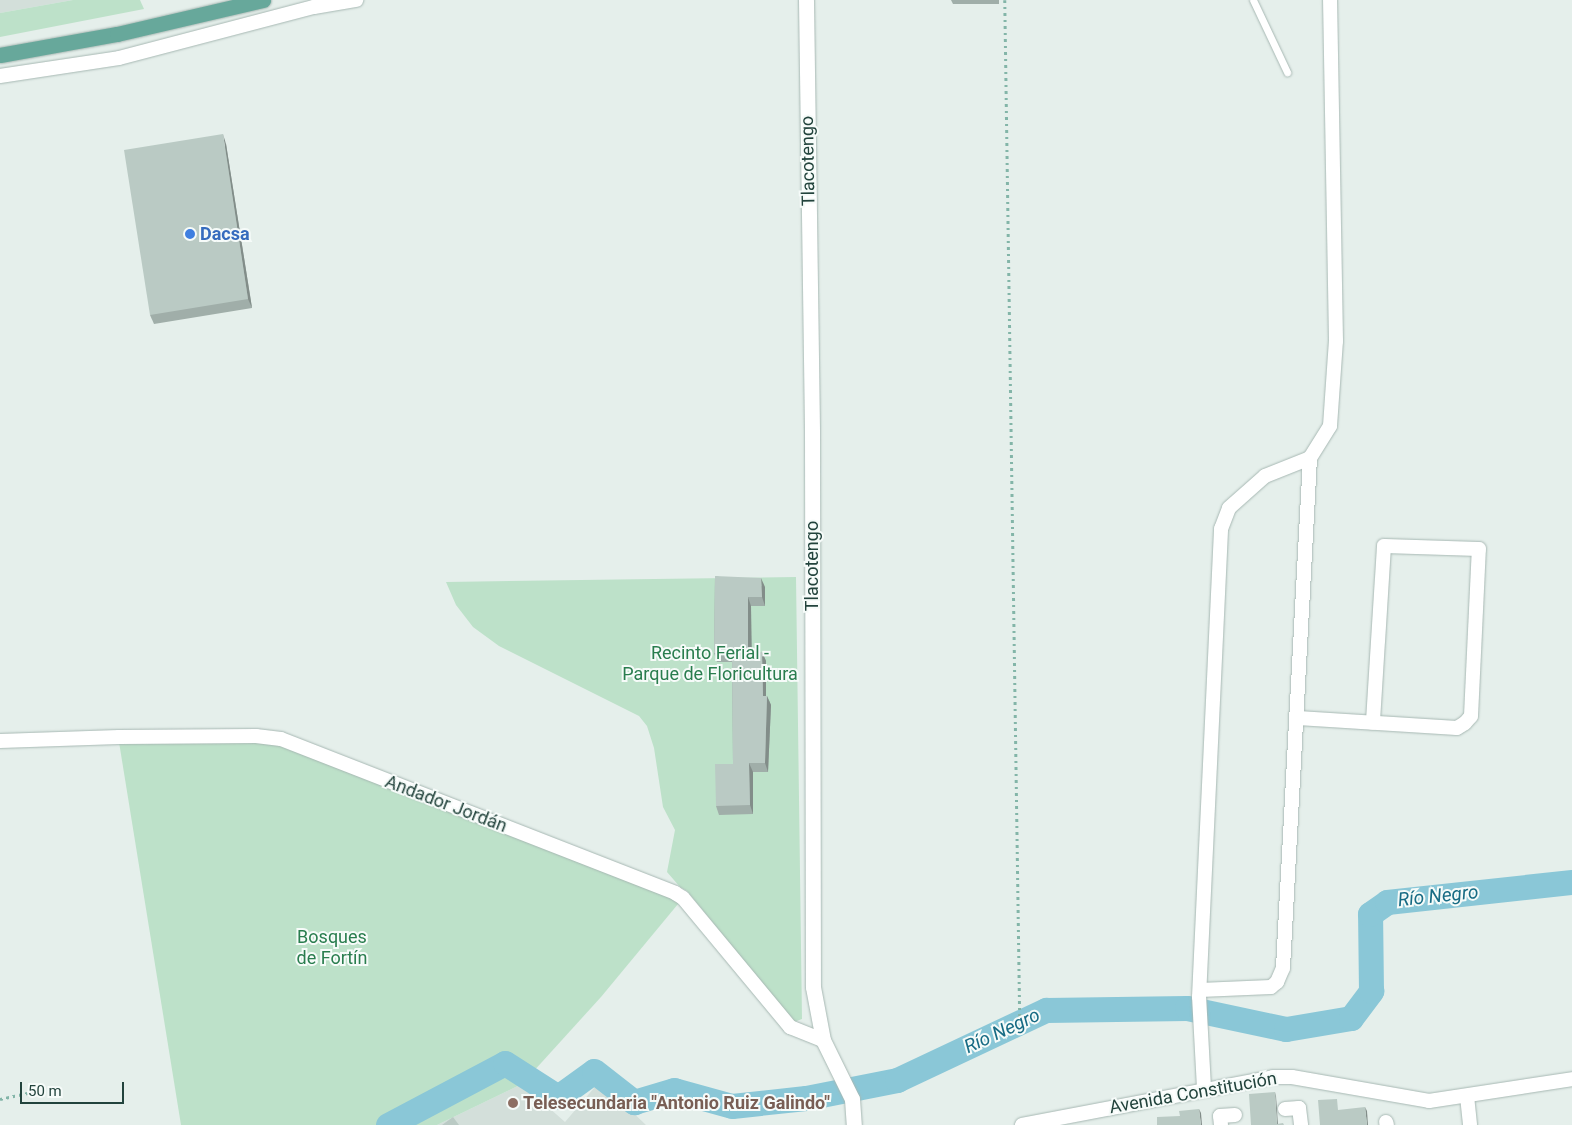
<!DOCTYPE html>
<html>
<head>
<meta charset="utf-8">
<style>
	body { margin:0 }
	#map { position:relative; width:1572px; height:1125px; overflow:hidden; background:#e5efeb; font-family:Roboto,sans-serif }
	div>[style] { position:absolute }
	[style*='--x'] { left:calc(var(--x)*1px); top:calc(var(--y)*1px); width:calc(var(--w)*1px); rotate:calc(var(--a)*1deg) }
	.built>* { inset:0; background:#d3dfda }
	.green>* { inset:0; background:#bde1c9 }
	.river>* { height:25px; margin:-12.5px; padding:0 12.5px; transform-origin:12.5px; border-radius:12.5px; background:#8ac7d7 }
	.path>* { height:2.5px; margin-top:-1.25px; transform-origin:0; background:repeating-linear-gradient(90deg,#83b5a8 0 2.5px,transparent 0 6.5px) }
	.roads { filter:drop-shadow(0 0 1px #a7b8b3) drop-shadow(0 0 1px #a7b8b3) }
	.lane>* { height:7px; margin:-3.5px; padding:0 3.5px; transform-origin:3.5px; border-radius:3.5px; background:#fff }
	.street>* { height:14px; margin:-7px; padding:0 7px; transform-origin:7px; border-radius:7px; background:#fff }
	.secondary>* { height:15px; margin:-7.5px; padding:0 7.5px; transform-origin:7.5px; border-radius:7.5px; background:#fff }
	.primary>* { height:15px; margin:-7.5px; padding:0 7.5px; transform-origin:7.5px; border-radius:7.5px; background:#67a89b }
	.wall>* { inset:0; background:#a0aea9 }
	.shaded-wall>* { inset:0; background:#828d89 }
	.building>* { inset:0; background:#bacac4 }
	.dots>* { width:14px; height:14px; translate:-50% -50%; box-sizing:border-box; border:2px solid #f6fbf9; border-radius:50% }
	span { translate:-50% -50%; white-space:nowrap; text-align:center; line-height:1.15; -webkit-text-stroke:4px #f6fbf9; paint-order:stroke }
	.street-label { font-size:18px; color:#22433c }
	.shop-label { font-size:18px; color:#366cbe; font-weight:700 }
	.left { translate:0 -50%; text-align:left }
	.park-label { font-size:18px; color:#297d4e }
	.education-label { font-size:18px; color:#785e54; font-weight:700 }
	.water-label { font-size:19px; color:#176b84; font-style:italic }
	.scale { position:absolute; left:20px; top:1082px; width:104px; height:22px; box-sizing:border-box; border:2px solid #22433c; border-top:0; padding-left:6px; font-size:15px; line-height:18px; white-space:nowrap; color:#22433c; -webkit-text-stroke:4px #f6fbf9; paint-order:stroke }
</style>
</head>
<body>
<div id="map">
	<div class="built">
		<div style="clip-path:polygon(0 0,73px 0,0 13px)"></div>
		<div style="clip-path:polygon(600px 1081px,646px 1125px,437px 1125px,522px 1084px,565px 1122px)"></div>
	</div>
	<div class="green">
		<div style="clip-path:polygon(73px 0,140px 0,144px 9px,0 37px,0 13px)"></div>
		<div style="clip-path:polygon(796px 577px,802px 1019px,794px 1022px,687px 891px,680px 887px,667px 872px,675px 830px,663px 807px,654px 748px,647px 726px,639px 716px,499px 646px,473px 627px,456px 605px,446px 582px)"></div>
		<div style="clip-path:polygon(281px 739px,683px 898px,601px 997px,522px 1084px,437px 1125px,181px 1125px,119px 742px)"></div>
	</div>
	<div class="river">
		<div style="--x:388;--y:1125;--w:132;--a:-27.9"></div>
		<div style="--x:505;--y:1063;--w:63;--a:32.7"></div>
		<div style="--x:558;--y:1097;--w:44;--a:-35.8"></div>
		<div style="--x:594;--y:1071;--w:51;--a:37.8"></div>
		<div style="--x:634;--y:1102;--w:42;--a:-16.7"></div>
		<div style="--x:674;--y:1090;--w:60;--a:15.4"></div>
		<div style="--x:732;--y:1106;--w:74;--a:-6.2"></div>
		<div style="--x:806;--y:1098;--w:93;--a:-11.2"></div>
		<div style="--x:897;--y:1080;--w:165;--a:-25.2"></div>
		<div style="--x:1046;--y:1010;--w:141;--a:-0.8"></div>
		<div style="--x:1187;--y:1008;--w:101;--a:12"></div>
		<div style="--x:1286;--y:1029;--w:66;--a:-9.6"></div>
		<div style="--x:1351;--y:1018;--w:34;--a:-53"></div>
		<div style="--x:1371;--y:991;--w:77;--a:-90.7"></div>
		<div style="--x:1370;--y:914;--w:21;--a:-35"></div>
		<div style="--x:1387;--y:902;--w:186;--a:-6.2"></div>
	</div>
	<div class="path">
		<div style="--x:1005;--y:0;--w:1021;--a:89.16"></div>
		<div style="--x:0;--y:1099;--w:42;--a:-12.4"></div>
	</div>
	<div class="roads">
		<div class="lane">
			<div style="--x:1253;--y:0;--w:80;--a:64.7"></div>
		</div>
		<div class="street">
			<div style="--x:0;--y:76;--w:120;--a:-8.6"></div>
			<div style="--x:119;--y:58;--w:202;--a:-14.7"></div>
			<div style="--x:314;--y:7;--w:43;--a:-9.5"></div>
			<div style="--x:1298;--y:718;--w:159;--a:3.6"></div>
			<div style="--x:1457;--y:728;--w:9;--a:-32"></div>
			<div style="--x:1465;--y:723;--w:9;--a:-49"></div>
			<div style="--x:1471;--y:716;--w:167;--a:-87.3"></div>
			<div style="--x:1479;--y:549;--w:95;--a:-178.2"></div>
			<div style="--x:1384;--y:546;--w:177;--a:93.6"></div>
			<div style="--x:0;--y:741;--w:119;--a:-1.9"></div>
			<div style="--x:119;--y:737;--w:137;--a:-0.4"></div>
			<div style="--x:256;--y:736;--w:25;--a:7"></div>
			<div style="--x:281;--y:739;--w:423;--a:21.3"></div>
			<div style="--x:675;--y:893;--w:9;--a:32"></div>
			<div style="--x:683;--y:898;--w:168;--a:50.3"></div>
			<div style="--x:790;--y:1027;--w:35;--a:22"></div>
			<div style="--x:1200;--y:990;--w:71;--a:-2.4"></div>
			<div style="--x:1271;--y:987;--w:8;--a:-40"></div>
			<div style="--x:1277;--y:982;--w:15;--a:-67"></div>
			<div style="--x:1283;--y:968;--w:511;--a:-86.97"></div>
			<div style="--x:1310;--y:458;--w:38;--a:-58"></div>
			<div style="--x:1330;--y:426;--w:85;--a:-86"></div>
			<div style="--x:1336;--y:341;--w:341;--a:-91"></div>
			<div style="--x:1204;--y:1088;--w:91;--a:-93.1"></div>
			<div style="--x:1199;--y:997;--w:469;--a:-87.3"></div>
			<div style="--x:1221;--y:529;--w:22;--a:-69"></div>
			<div style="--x:1229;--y:508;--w:48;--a:-41.6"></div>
			<div style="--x:1265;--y:476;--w:48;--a:-21.8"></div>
			<div style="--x:1467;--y:1096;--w:29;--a:84"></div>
			<div style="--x:1285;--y:1109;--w:14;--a:-4"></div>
			<div style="--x:1299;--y:1108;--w:17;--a:83"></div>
			<div style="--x:1386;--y:1122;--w:3;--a:72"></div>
			<div style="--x:1022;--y:1125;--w:256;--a:-10.8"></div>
			<div style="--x:1273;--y:1077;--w:19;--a:0"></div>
			<div style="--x:1292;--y:1077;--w:139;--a:9.9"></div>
			<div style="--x:1429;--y:1101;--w:145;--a:-8.7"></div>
			<div style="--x:1221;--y:1125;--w:9;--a:-96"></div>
			<div style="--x:1220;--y:1116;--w:15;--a:-4"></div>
		</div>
		<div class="secondary">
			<div style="--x:806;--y:0;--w:432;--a:89.2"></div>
			<div style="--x:812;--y:432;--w:555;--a:89.9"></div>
			<div style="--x:813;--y:987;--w:54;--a:79.3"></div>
			<div style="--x:823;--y:1040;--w:66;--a:63.8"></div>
			<div style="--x:852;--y:1099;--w:26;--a:86"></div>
		</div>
		<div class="primary">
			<div style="--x:0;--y:55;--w:119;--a:-10.2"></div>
			<div style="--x:117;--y:34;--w:150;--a:-13.1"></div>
		</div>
	</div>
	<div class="wall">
		<div style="clip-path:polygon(951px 0,999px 0,999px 4px,953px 4px)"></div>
		<div style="clip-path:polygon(226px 144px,252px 308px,154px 324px,150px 315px)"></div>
		<div style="clip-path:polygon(715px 576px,765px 587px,765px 606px,751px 606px,751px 652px,762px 652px,766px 661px,766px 696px,767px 696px,771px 705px,768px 772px,753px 772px,753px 814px,719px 815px,716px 806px,733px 764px,732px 662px,717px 662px,714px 653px)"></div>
	</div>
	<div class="shaded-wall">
		<div style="clip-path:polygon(223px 134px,226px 144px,252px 308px,248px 299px)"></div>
		<div style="clip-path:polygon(761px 578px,765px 587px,765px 606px,762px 597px)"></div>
		<div style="clip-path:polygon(748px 597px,751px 606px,752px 661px,748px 652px)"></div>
		<div style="clip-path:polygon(762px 652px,766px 661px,766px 705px,763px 696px)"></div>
		<div style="clip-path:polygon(767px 696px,771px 705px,768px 772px,765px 763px)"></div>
		<div style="clip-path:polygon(749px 763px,753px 772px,753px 814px,750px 805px)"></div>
		<div style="clip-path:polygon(1275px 1092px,1276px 1096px,1278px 1125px,1277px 1124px)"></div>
		<div style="clip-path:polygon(1365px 1107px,1367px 1111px,1368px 1125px,1367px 1125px)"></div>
		<div style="clip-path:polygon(1199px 1109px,1201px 1113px,1202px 1125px,1201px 1125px)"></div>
	</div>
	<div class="building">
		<div style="clip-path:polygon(223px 134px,248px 299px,150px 315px,124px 150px)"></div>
		<div style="clip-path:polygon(715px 576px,761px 578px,762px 597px,748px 597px,748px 652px,762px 652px,763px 696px,767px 696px,765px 763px,749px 763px,750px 805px,716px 806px,715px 764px,733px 764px,732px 653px,714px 653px)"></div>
		<div style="clip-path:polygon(1275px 1092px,1277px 1124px,1283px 1123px,1284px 1125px,1251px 1125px,1249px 1094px)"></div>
		<div style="clip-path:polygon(1337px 1099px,1338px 1110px,1365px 1107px,1367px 1125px,1320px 1125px,1318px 1100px)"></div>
		<div style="clip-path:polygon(1199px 1109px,1201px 1125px,1157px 1125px,1157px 1117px,1180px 1116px,1179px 1111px)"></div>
		<div style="clip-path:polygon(453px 1117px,459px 1125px,442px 1125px)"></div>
	</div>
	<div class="dots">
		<div style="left:190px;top:234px;background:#3f7fe0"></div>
		<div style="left:513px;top:1103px;background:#8d6e63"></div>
	</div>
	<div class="street-label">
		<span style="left:808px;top:161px;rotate:-91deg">Tlacotengo</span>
		<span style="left:812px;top:566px;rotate:-90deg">Tlacotengo</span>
		<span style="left:446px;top:804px;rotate:21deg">Andador Jordán</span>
		<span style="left:1193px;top:1093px;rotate:-10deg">Avenida Constitución</span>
	</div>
	<div class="shop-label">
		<span class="left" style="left:200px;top:234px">Dacsa</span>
	</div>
	<div class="park-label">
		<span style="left:710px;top:664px">Recinto Ferial -<br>Parque de Floricultura</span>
		<span style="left:332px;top:948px">Bosques<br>de Fortín</span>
	</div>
	<div class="education-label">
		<span class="left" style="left:523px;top:1103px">Telesecundaria "Antonio Ruiz Galindo"</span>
	</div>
	<div class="water-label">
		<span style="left:1438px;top:896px;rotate:-6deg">Río Negro</span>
		<span style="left:1002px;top:1031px;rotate:-25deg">Río Negro</span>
	</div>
	<div class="scale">50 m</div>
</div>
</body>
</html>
